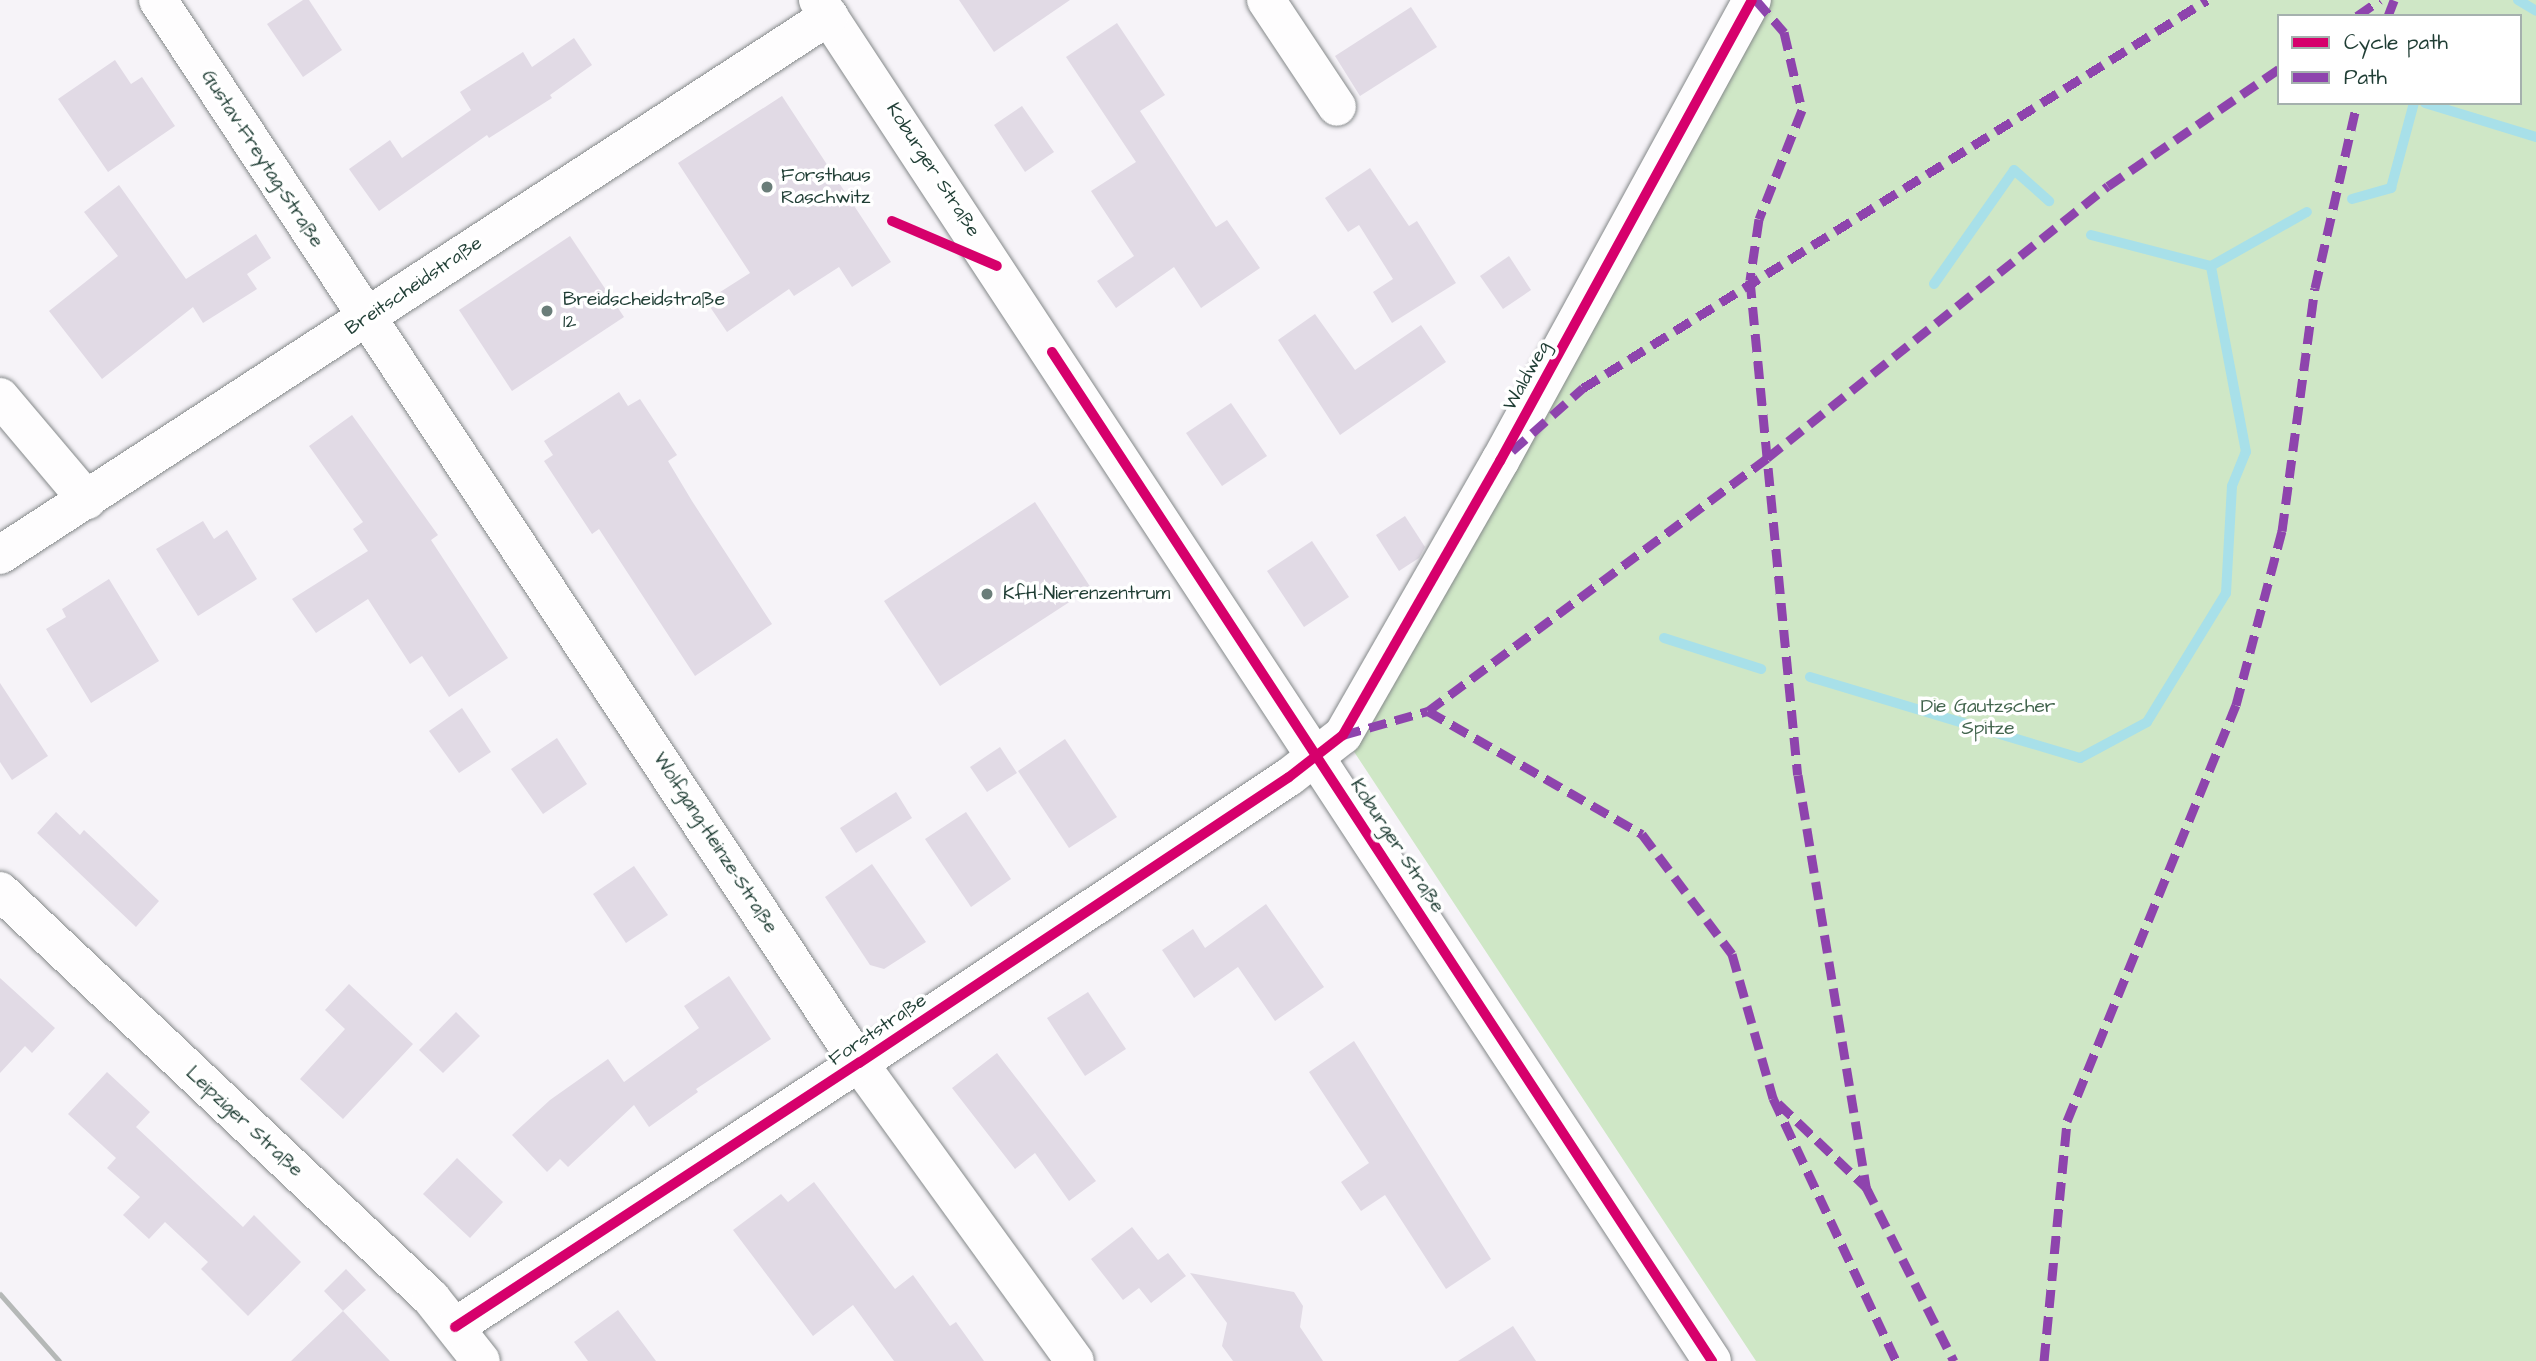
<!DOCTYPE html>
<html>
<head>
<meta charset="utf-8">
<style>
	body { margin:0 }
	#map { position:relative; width:2536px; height:1361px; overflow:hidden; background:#f6f3f8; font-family:"Architects Daughter",sans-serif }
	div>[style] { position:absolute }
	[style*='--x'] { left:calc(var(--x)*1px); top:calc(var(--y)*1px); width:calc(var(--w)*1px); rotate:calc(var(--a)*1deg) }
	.green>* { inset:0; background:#cfe7c6 }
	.stream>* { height:10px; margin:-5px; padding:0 5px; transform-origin:5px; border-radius:5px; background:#a8e0e9 }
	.building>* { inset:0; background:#e1dae5 }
	.roads { filter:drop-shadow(0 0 2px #85898a) drop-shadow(0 0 2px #85898a) }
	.minor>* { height:38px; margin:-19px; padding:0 19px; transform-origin:19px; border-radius:19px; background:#fefdfe }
	.major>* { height:38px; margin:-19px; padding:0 19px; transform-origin:19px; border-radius:19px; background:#fefdfe }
	.rail>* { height:5px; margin:-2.5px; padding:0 2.5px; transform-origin:2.5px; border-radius:2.5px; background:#b5b8b7 }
	.quiet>* { height:9px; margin-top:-4.5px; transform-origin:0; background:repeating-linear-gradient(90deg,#8e44ad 0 18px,transparent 0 27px) }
	.cycleway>* { height:10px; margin:-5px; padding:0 5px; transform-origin:5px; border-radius:5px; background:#d6006c }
	.dots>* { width:19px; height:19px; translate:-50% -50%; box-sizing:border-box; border:4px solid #fff; border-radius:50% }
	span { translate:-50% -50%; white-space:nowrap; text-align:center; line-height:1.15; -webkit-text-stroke:7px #fff; paint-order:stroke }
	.street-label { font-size:19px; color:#1f3d34 }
	.poi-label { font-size:19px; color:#1f3d34 }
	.left { translate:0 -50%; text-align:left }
	.park-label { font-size:19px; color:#43654e }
	.legend { position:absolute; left:2277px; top:14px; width:245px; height:91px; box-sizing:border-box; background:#fff; border:2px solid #a5b1ae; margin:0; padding:9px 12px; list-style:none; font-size:21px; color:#1f3d34 }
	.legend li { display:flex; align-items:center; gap:14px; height:35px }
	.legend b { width:35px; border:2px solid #a5b1ae }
</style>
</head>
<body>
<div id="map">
	<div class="green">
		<div style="clip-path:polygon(evenodd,1752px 0,2536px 0,2536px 1361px,1756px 1361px,1343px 735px,1752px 0,2279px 16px,2520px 16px,2520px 103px,2279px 103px,2279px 16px)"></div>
	</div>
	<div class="stream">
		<div style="--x:2518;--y:0;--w:21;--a:31"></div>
		<div style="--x:2425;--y:103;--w:116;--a:17"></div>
		<div style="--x:2352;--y:199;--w:41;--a:-15.8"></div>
		<div style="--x:2391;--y:188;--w:88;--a:-74.9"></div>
		<div style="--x:2091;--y:235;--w:124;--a:14.5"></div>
		<div style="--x:1934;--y:284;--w:139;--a:-54.9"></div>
		<div style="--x:2014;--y:170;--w:47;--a:41.5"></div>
		<div style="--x:1664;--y:638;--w:102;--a:17.7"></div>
		<div style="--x:1810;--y:677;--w:282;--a:16.7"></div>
		<div style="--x:2080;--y:758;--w:76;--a:-28.2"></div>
		<div style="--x:2147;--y:722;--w:151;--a:-58.5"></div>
		<div style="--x:2226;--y:593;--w:107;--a:-86.8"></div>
		<div style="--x:2232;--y:486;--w:37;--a:-68"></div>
		<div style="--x:2246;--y:452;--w:189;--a:-100.7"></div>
		<div style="--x:2211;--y:266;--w:110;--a:-29.4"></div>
	</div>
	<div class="building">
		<div style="clip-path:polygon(303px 0,309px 0,342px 50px,303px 77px,267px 24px)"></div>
		<div style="clip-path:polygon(959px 0,1070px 0,994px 52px)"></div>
		<div style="clip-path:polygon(1411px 7px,1437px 47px,1360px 96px,1335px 56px)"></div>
		<div style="clip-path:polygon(1117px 23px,1165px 95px,1140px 111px,1216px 227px,1227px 220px,1260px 268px,1201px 308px,1174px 267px,1116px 308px,1097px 281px,1134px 256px,1091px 191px,1136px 162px,1066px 57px)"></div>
		<div style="clip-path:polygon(574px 38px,592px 65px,550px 95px,552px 98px,489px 138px,487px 135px,379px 211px,349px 169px,390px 140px,402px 158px,471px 110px,460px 92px,523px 52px,532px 67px)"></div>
		<div style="clip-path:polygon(115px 60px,131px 84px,142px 77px,175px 126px,108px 172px,58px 99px)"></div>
		<div style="clip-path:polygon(782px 96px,891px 262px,852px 287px,839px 267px,794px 296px,789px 289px,727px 332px,706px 301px,750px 273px,678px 163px)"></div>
		<div style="clip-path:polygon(1022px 106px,1054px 152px,1025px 172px,994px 125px)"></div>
		<div style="clip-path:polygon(1370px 168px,1409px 226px,1417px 221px,1456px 283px,1392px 323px,1373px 292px,1393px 279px,1359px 225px,1348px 232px,1325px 198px)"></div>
		<div style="clip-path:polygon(119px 185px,186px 279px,256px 234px,271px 258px,247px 274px,257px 289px,203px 323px,193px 307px,102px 379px,49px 311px,118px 256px,84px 212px)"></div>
		<div style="clip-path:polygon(570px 236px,624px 317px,512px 391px,459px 310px)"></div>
		<div style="clip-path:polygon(1509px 256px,1531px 290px,1503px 309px,1480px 276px)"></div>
		<div style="clip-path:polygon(1315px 314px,1355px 370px,1421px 325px,1446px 362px,1340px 435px,1278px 340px)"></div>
		<div style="clip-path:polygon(619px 392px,628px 406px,640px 399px,677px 455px,668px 461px,692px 501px,772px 624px,695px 676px,599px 529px,592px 534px,544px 461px,553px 455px,544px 441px)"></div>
		<div style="clip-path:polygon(1231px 403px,1267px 456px,1222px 486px,1186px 433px)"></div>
		<div style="clip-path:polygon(352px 415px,438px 535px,431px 540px,508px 658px,449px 697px,422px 656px,410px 664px,368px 599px,316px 633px,292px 599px,368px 551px,353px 529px,363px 522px,309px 446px)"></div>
		<div style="clip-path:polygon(1035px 502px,1091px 588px,940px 686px,884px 601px)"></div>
		<div style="clip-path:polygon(1405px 516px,1425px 547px,1419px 558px,1399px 571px,1376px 535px)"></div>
		<div style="clip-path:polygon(203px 521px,214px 539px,227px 530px,257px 579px,198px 616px,156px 549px)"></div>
		<div style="clip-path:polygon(1312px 541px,1349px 597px,1304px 627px,1267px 571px)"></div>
		<div style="clip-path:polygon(109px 579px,159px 661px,91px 703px,46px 629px,66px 617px,62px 609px)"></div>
		<div style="clip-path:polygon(0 683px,48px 756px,12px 780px,0 762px)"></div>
		<div style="clip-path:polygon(462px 708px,491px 752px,459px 773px,429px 731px)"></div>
		<div style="clip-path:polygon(557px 738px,587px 784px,543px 814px,511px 769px)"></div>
		<div style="clip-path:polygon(1065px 739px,1117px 817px,1069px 848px,1018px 771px)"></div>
		<div style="clip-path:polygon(1000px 747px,1017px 773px,987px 792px,970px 767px)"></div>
		<div style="clip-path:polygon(896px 792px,912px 818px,856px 853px,840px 828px)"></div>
		<div style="clip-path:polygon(56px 812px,80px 835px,84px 830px,159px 901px,136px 927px,37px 833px)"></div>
		<div style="clip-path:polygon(966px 812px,1011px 879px,971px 907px,925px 839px)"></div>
		<div style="clip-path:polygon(872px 864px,926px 942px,884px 969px,870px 965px,825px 897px)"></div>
		<div style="clip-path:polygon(634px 866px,668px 915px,626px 943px,593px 894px)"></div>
		<div style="clip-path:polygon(1266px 904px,1324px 987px,1275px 1021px,1238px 967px,1194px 998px,1162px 950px,1193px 929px,1205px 948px)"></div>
		<div style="clip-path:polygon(729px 976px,771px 1039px,696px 1089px,698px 1092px,649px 1127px,634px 1105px,568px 1167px,560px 1159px,547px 1172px,512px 1135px,550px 1100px,608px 1059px,624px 1082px,699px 1028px,684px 1006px)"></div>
		<div style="clip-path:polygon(0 978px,55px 1028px,32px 1053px,25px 1046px,0 1073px)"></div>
		<div style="clip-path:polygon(349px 984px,413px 1044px,343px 1119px,300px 1079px,345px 1029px,325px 1010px)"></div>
		<div style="clip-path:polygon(1088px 992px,1126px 1049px,1085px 1076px,1047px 1018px)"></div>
		<div style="clip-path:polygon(456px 1012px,480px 1036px,443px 1073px,419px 1050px)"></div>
		<div style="clip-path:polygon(1354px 1041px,1491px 1259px,1446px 1289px,1385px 1195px,1361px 1211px,1341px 1182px,1369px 1163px,1309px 1072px)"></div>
		<div style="clip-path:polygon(997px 1053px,1096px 1181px,1069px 1201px,1035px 1153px,1015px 1169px,952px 1088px)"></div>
		<div style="clip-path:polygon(107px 1072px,150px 1112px,136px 1127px,243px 1227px,254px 1215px,301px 1262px,248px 1316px,201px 1269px,208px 1262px,165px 1222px,149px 1239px,123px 1215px,140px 1197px,107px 1168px,116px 1158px,68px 1114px)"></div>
		<div style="clip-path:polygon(457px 1158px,503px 1202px,470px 1238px,423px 1194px)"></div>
		<div style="clip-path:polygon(814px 1182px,895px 1289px,913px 1275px,950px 1326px,956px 1322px,984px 1361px,894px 1361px,853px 1305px,813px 1336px,733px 1230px,781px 1194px,788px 1202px)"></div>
		<div style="clip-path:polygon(1132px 1227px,1158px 1260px,1168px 1253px,1186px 1276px,1151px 1303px,1139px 1288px,1123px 1300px,1091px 1259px)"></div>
		<div style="clip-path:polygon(346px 1269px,366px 1290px,343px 1311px,390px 1361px,291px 1361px,343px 1311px,324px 1291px)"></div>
		<div style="clip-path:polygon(1190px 1273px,1294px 1292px,1303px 1306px,1300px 1327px,1323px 1361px,1233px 1361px,1222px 1346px,1227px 1323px)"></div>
		<div style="clip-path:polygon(618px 1310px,656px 1361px,588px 1361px,574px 1342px)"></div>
		<div style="clip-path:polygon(1513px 1326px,1536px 1361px,1458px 1361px)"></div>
	</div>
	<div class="roads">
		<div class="minor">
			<div style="--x:158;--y:0;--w:1273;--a:56.6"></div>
			<div style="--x:859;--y:1063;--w:368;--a:54.1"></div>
			<div style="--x:1266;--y:0;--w:128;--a:56.4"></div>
			<div style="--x:0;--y:397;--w:135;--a:49.8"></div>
			<div style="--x:0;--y:891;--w:593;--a:43.36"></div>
			<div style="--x:431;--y:1298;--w:80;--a:51.6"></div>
			<div style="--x:455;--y:1327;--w:483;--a:-33.2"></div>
			<div style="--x:859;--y:1063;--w:516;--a:-33.63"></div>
			<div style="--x:1289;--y:777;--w:68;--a:-37.9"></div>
			<div style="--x:1343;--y:735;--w:316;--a:-60.2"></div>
			<div style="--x:1500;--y:461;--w:525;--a:-61.34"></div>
		</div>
		<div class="major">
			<div style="--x:818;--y:0;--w:1628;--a:56.7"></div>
			<div style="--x:0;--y:555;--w:989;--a:-33.03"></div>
		</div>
	</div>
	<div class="rail">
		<div style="--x:0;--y:1294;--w:89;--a:48.6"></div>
	</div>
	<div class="quiet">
		<div style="--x:1756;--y:0;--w:43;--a:48.8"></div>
		<div style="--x:1784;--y:32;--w:80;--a:77"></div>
		<div style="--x:1802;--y:110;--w:117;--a:111.5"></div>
		<div style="--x:1759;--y:219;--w:62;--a:98.4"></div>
		<div style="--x:1750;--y:280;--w:497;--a:84.5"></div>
		<div style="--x:1798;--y:775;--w:418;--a:80.6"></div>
		<div style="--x:1866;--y:1187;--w:195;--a:63.2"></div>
		<div style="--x:2357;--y:16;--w:28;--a:-35"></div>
		<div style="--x:2388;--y:16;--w:17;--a:-69"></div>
		<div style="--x:1512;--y:451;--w:95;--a:-41.6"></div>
		<div style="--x:1583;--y:388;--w:735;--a:-31.87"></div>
		<div style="--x:1428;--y:711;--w:247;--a:29.9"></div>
		<div style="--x:1642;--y:834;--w:150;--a:53.1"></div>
		<div style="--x:1732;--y:954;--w:150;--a:74.1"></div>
		<div style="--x:1773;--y:1098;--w:290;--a:64.9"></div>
		<div style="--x:1343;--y:735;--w:88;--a:-15.8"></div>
		<div style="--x:1428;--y:711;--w:423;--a:-36.7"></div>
		<div style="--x:1767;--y:458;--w:436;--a:-38.6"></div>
		<div style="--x:2108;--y:186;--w:207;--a:-34.4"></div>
		<div style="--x:1778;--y:1103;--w:122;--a:43.7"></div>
		<div style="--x:2044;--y:1361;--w:241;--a:-84.5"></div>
		<div style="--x:2067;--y:1121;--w:449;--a:-67.9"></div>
		<div style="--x:2236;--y:705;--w:180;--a:-75.2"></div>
		<div style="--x:2282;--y:531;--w:245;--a:-82.3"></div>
		<div style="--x:2315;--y:288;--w:190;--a:-77.2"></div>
	</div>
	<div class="cycleway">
		<div style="--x:892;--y:221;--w:114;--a:23.2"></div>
		<div style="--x:1052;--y:352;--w:1206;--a:56.81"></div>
		<div style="--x:455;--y:1327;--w:483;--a:-33.2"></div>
		<div style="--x:859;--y:1063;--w:516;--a:-33.63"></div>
		<div style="--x:1289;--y:777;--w:68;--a:-37.9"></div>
		<div style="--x:1343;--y:735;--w:316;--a:-60.2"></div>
		<div style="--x:1500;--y:461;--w:525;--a:-61.34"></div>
	</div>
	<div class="dots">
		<div style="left:767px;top:187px;background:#6a7d79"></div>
		<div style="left:547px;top:311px;background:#6a7d79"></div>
		<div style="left:987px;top:594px;background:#6a7d79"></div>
	</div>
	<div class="street-label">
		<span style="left:262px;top:159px;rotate:57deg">Gustav-Freytag-Straße</span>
		<span style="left:933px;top:170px;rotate:57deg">Koburger Straße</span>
		<span style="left:414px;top:286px;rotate:-34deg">Breitscheidstraße</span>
		<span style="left:1527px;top:376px;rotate:-61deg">Waldweg</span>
		<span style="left:715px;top:843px;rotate:57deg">Wolfgang-Heinze-Straße</span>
		<span style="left:1397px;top:846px;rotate:57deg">Koburger Straße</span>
		<span style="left:878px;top:1030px;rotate:-34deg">Forststraße</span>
		<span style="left:244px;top:1122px;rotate:43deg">Leipziger Straße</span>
	</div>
	<div class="poi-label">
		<span class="left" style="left:781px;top:187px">Forsthaus<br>Raschwitz</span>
		<span class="left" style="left:563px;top:311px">Breidscheidstraße<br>12</span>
		<span class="left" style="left:1003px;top:594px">KfH-Nierenzentrum</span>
	</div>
	<div class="park-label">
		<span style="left:1988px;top:718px">Die Gautzscher<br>Spitze</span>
	</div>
	<ul class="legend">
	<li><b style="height:9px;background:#d6006c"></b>Cycle path</li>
	<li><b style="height:9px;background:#8e44ad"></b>Path</li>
	</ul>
</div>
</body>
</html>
